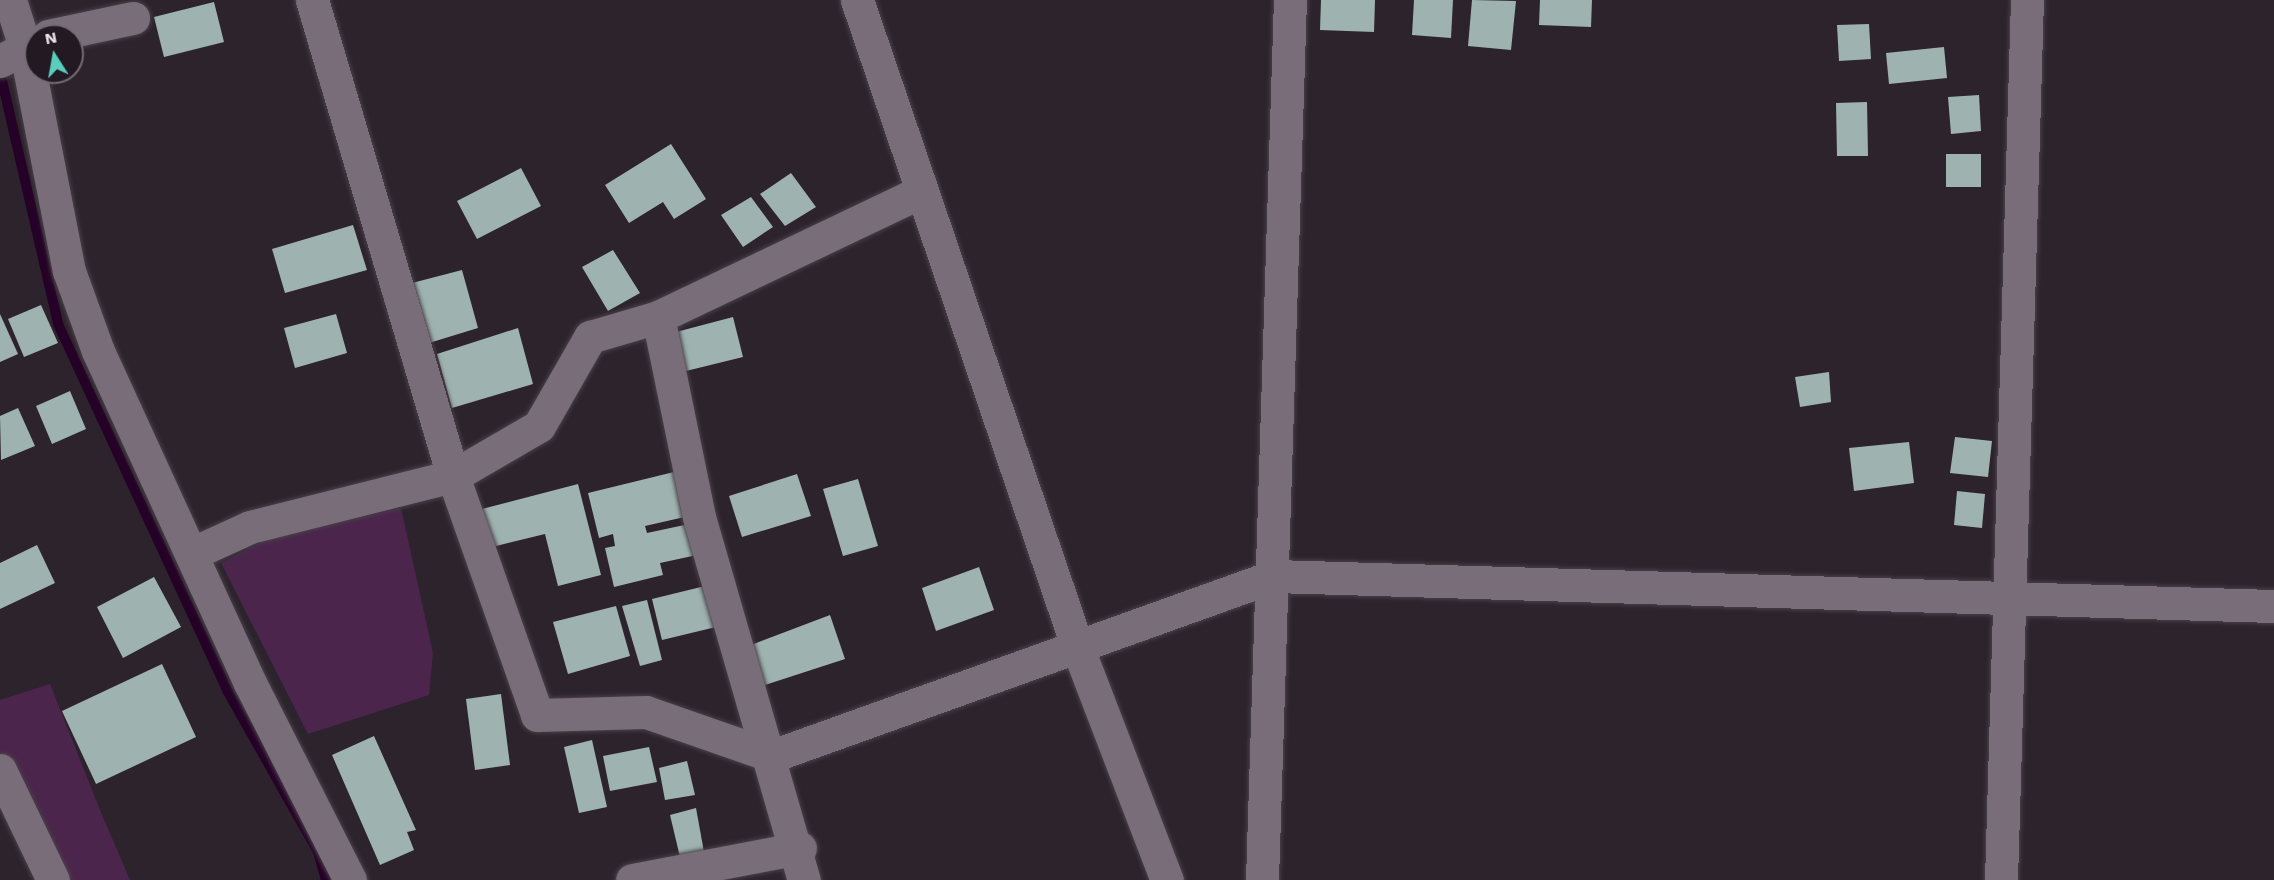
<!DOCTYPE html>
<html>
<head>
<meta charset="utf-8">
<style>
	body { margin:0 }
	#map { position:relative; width:2274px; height:880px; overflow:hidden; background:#2d232d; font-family:"Work Sans",sans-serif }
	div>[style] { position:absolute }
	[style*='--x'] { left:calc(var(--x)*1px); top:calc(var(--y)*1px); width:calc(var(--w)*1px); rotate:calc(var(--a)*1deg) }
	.green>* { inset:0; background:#4c254c }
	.stream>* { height:10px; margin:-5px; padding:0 5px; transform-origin:5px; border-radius:5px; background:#260127 }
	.building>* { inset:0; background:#9eb3af }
	.roads { filter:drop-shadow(0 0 2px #484048) drop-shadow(0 0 2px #484048) }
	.minor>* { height:33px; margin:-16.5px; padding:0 16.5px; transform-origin:16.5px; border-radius:16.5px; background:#796d79 }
	.tertiary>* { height:33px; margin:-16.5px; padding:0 16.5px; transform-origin:16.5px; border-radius:16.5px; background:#796d79 }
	span { translate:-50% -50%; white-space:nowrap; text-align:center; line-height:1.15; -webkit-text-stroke:6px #231923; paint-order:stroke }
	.north { position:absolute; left:24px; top:24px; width:60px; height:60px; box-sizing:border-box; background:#231923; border:2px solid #736a73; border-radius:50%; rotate:349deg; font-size:16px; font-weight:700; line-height:24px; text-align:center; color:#eae3ea }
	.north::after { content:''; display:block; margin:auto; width:21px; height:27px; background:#5acebd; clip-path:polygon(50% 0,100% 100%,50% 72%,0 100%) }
</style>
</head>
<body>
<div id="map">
	<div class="green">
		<div style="clip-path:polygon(401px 508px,433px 653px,429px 695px,308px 734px,221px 563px,270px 538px)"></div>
		<div style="clip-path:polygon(50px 684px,100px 810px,130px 880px,58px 880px,0 751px,0 700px)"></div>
	</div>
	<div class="stream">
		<div style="--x:0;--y:72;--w:259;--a:77"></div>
		<div style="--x:58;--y:324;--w:405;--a:65.2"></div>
		<div style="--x:228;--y:692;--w:184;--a:60.6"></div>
		<div style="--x:318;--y:852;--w:29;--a:74"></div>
	</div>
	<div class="building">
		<div style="clip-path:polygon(1321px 0,1375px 0,1374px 32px,1320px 30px)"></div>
		<div style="clip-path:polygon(1414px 0,1453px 0,1451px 38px,1412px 35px)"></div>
		<div style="clip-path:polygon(1472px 0,1516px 1px,1511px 50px,1468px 46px)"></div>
		<div style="clip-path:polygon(1540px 0,1592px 0,1591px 27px,1539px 25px)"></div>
		<div style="clip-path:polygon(214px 2px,224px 42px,164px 57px,154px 17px)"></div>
		<div style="clip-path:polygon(1869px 24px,1871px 59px,1839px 61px,1837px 25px)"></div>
		<div style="clip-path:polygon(1944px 47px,1947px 78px,1889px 84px,1886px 53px)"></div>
		<div style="clip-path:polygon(1979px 95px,1981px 131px,1951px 134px,1948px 97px)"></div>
		<div style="clip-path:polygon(1867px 102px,1868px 156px,1837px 156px,1836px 103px)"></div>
		<div style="clip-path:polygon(671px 144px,706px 199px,674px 219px,663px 202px,629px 223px,605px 185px)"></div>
		<div style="clip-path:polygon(1946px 154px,1981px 154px,1981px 187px,1946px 187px)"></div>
		<div style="clip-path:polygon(521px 168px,541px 206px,477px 239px,457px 201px)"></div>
		<div style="clip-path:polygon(791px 173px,816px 207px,785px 226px,760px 194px)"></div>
		<div style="clip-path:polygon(751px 197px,773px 227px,743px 247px,721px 215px)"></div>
		<div style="clip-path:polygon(353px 225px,367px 270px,285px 293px,272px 249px)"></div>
		<div style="clip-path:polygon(613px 250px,640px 293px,608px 311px,582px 267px)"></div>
		<div style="clip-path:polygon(462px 270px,478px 328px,429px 343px,412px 283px)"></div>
		<div style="clip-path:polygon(41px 305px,58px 343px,24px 357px,8px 319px)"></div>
		<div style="clip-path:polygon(0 314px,18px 354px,0 362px)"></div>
		<div style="clip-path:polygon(336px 314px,347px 353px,295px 368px,284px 328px)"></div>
		<div style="clip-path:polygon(733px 317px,743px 357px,686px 371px,676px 332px)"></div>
		<div style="clip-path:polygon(518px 328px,533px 384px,452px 408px,437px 354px)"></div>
		<div style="clip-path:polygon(1829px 372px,1831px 402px,1800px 407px,1795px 377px)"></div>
		<div style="clip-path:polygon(70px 391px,86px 429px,52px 444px,36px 406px)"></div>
		<div style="clip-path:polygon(18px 408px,35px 446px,1px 460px,0 416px)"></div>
		<div style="clip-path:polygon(1955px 437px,1992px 441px,1988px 477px,1950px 473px)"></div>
		<div style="clip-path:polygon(1909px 442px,1914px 483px,1854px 491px,1849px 448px)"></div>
		<div style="clip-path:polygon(678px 471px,689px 516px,645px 526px,647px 533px,689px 524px,697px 555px,660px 563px,663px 575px,614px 587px,605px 548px,615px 546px,613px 534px,599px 538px,588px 493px)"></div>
		<div style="clip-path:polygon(797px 474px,811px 516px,742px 537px,729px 496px)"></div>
		<div style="clip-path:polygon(858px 479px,878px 546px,843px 556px,823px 489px)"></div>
		<div style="clip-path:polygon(578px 484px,601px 575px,558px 586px,545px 534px,488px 548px,478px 510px)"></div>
		<div style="clip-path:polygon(1957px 491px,1985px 494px,1982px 528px,1954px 525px)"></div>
		<div style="clip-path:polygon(37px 545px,55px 583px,0 609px,0 563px)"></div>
		<div style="clip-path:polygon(979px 567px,994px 610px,936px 631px,922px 588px)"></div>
		<div style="clip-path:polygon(154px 577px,181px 627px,123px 658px,97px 607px)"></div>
		<div style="clip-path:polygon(705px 586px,716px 627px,662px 640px,652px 599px)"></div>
		<div style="clip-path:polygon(647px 600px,662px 660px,640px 666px,622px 606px)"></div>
		<div style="clip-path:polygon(616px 606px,630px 656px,568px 674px,553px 622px)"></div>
		<div style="clip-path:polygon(830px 615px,845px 659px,765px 685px,751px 645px)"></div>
		<div style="clip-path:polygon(162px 664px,196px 737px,96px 784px,62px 711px)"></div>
		<div style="clip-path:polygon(501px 694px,510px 765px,475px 770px,466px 699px)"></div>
		<div style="clip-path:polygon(374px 736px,416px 830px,407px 832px,414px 850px,380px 865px,332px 755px)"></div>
		<div style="clip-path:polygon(592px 740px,607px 807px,579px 813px,564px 747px)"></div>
		<div style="clip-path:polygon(649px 747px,657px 782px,610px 791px,603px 756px)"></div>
		<div style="clip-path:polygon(687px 761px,695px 795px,665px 800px,659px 768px)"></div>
		<div style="clip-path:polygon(696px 808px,704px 852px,680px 857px,670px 815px)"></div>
	</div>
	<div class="roads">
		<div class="minor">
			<div style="--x:312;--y:0;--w:496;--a:73.5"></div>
			<div style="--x:453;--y:476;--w:253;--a:70.6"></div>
			<div style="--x:537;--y:715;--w:109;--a:-1.6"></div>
			<div style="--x:646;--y:712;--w:133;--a:19.2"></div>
			<div style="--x:772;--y:756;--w:533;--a:-19.73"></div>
			<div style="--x:1274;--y:576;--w:1000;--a:1.72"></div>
			<div style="--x:857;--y:0;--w:682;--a:71.19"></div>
			<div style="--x:1077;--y:646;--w:251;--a:69"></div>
			<div style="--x:48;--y:36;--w:87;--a:-12"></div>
			<div style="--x:0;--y:61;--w:41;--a:-27.8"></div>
			<div style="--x:658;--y:317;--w:204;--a:78.4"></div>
			<div style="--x:699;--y:517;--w:378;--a:73.9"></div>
			<div style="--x:193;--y:553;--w:63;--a:-24.5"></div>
			<div style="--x:250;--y:527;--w:209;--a:-14.1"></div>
			<div style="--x:453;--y:476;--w:99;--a:-30.2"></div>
			<div style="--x:539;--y:426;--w:103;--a:-60.2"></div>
			<div style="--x:590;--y:337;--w:71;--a:-16.4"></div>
			<div style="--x:658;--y:317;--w:290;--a:-25.5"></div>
			<div style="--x:0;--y:770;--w:122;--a:64.3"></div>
			<div style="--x:632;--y:880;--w:171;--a:-10.8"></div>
			<div style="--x:1262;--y:880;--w:880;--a:-88.18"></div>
			<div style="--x:2001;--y:880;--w:880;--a:-88.31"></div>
		</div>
		<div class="tertiary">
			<div style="--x:10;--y:0;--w:49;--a:72.3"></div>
			<div style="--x:25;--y:47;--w:228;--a:78.9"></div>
			<div style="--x:69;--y:271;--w:85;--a:70.1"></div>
			<div style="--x:98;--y:351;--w:365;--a:65.4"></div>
			<div style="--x:250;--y:683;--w:221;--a:63.1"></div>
		</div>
	</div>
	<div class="north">N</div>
</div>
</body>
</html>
